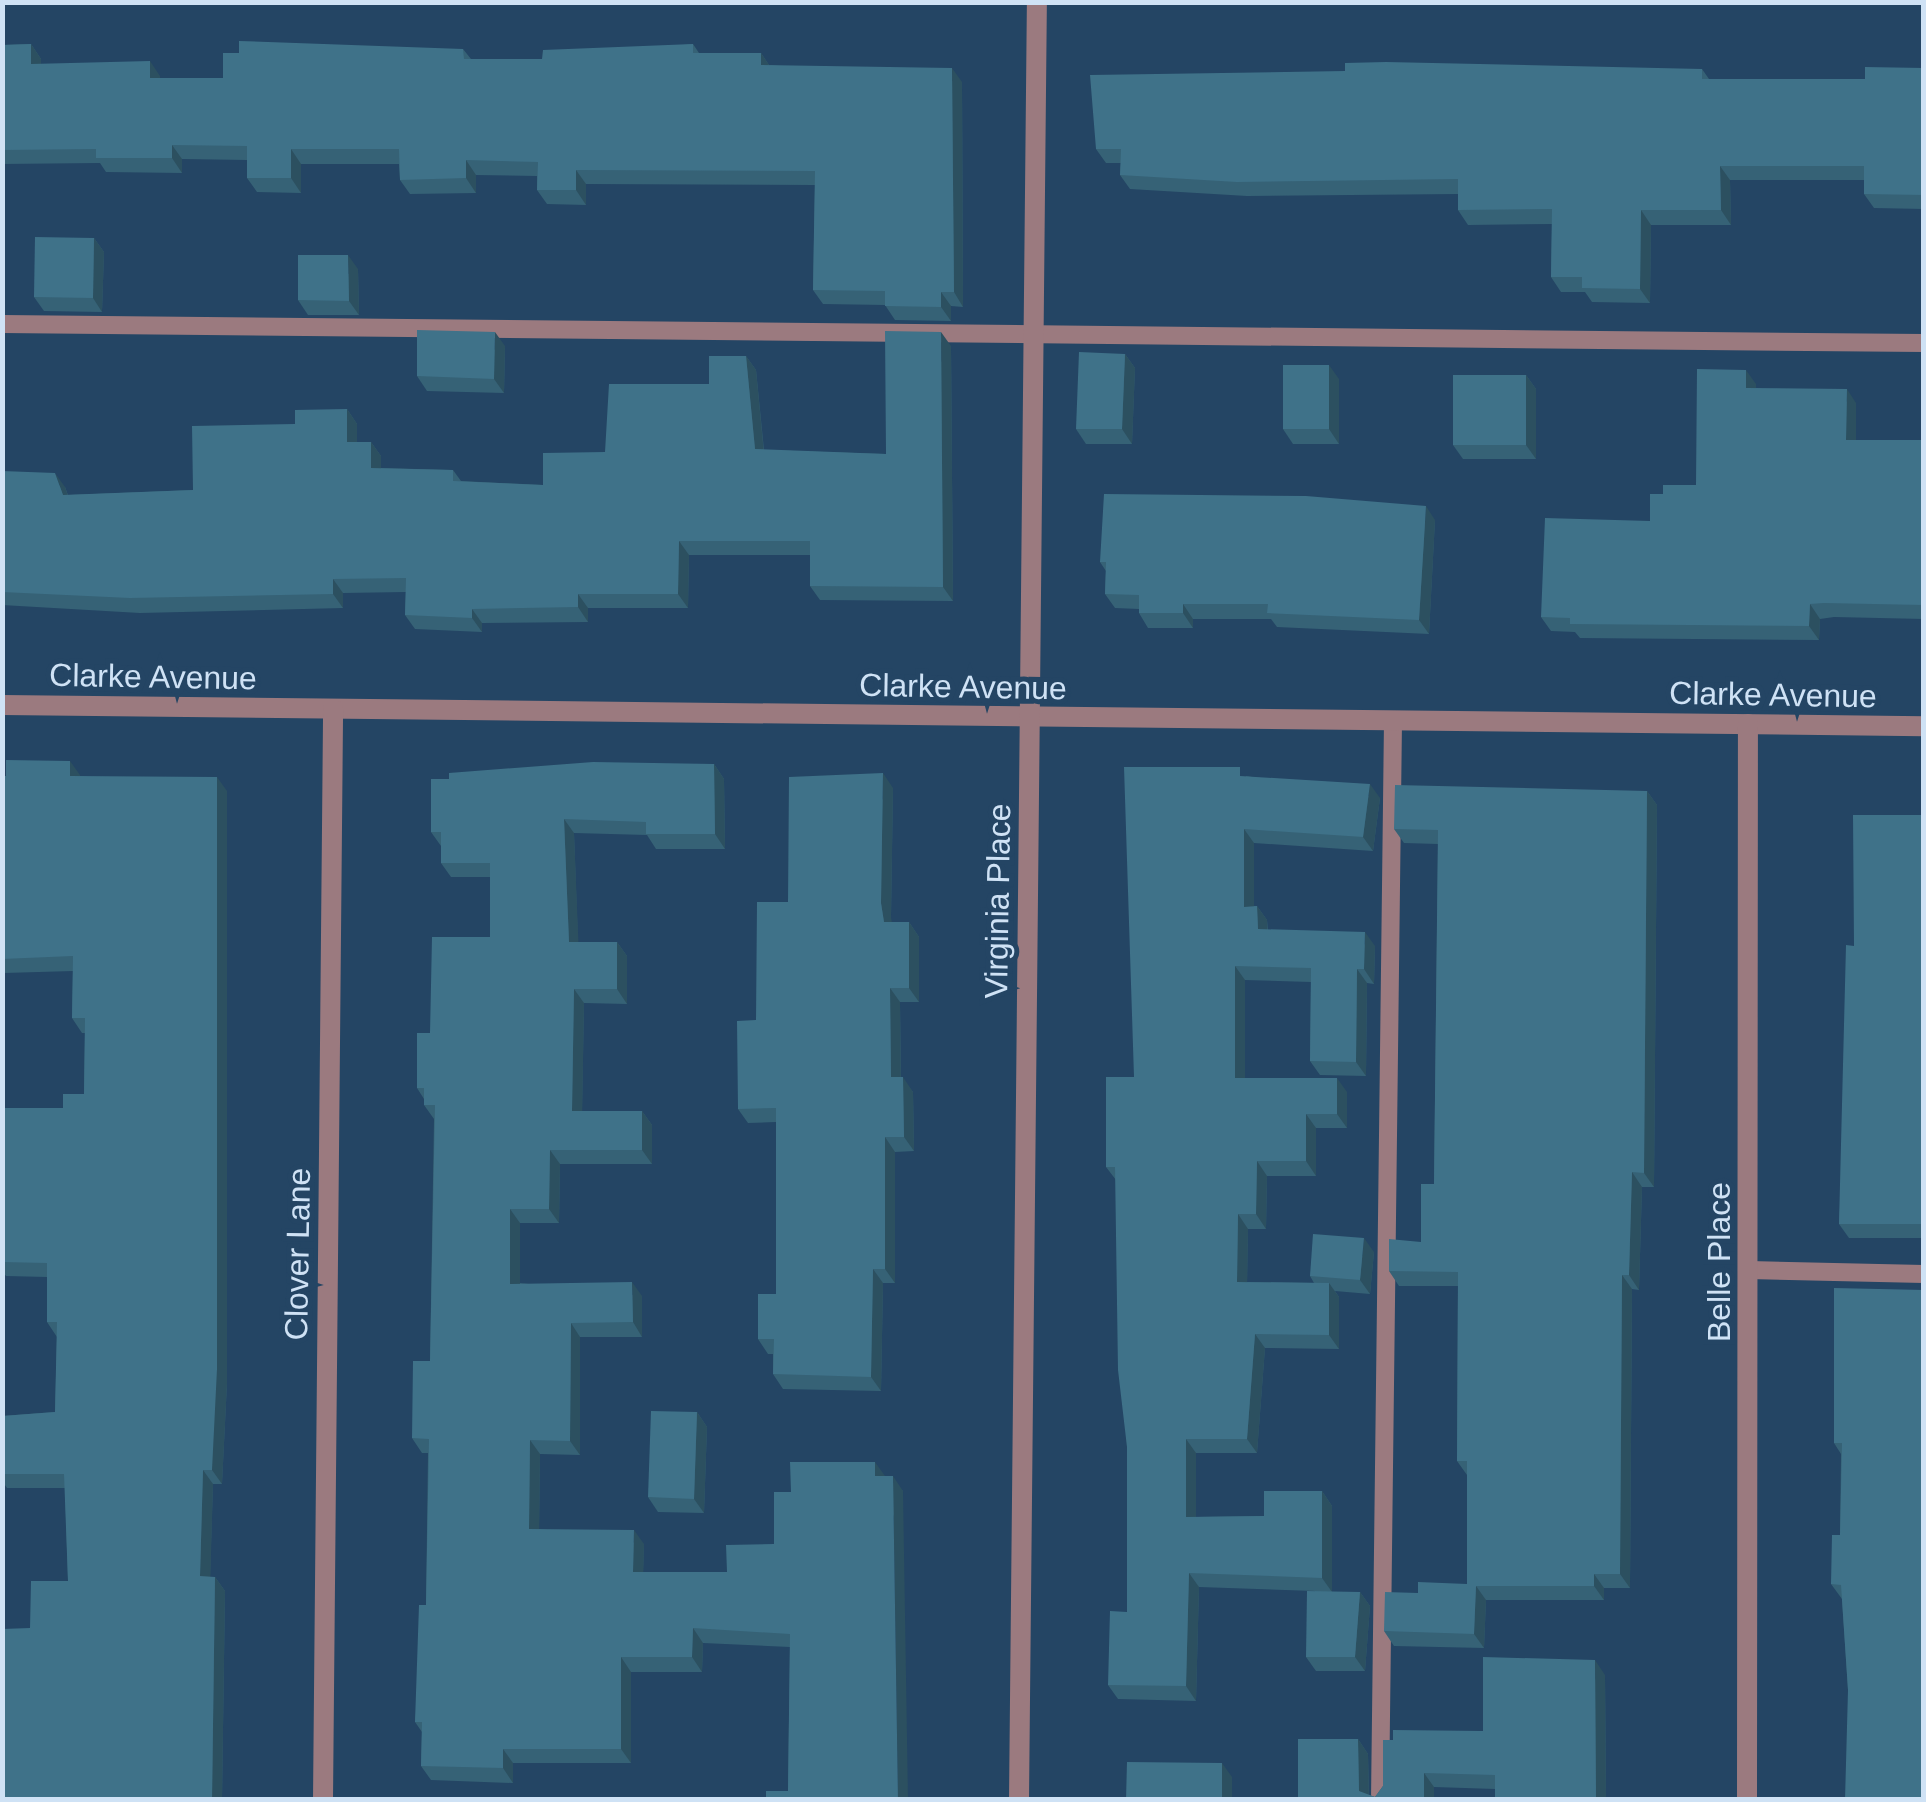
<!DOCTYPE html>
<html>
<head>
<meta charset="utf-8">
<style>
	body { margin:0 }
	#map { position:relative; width:1926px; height:1802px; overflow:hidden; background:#244564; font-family:Helvetica,sans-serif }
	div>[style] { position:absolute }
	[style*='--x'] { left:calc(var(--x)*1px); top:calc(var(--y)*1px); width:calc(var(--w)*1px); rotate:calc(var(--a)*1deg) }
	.service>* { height:18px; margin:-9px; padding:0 9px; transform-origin:9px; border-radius:9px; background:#9b7a7f }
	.minor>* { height:20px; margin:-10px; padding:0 10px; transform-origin:10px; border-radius:10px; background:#9b7a7f }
	.wall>* { inset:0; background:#366276 }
	.shaded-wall>* { inset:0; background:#2c5060 }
	.building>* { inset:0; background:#3f7289 }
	span { translate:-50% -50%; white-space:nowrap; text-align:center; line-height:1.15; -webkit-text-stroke:10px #244564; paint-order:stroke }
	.street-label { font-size:32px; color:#cfe2f5 }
	.frame { position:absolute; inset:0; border:5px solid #cfe2f5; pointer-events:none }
</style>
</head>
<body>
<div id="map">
	<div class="service">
		<div style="--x:2;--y:324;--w:1922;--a:0.57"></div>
		<div style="--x:1749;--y:1270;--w:175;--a:1.3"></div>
		<div style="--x:1380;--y:1800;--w:1079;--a:-89.31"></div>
	</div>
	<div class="minor">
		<div style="--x:2;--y:705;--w:1922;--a:0.63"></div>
		<div style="--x:323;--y:1800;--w:1091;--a:-89.47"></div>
		<div style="--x:1019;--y:1800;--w:1798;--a:-89.43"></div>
		<div style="--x:1747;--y:1800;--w:1076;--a:-89.95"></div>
	</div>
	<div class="wall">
		<div style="clip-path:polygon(31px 44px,41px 59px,41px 64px,160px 76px,160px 78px,223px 78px,463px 49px,471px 59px,542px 59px,693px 44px,699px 53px,761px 53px,769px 65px,962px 82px,963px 307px,951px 306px,951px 321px,895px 320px,885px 305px,823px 304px,813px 290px,815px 185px,586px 184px,586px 205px,547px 204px,537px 190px,537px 176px,476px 175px,476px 193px,410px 194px,400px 180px,399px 164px,301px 164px,301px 193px,257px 192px,247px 178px,247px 160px,182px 159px,182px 173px,106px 172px,100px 163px,2px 164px,2px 45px)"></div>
		<div style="clip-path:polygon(1924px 68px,1924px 209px,1874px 208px,1864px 194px,1864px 180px,1730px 180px,1731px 225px,1651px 225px,1650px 303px,1592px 302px,1585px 292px,1561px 292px,1551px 277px,1552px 224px,1468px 225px,1458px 210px,1458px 194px,1247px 196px,1130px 189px,1120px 175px,1121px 163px,1106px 163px,1096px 149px,1702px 69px,1709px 79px,1865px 79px)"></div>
		<div style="clip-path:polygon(94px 238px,104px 252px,102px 312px,44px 311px,34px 297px)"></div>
		<div style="clip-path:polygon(358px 269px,359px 315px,308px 315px,298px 300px)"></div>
		<div style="clip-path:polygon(505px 346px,504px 393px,427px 391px,417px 376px)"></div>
		<div style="clip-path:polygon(951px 346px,953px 601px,820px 600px,810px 586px,810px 555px,689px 555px,688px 608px,588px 608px,588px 622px,482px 623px,482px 632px,415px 629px,405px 615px,406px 592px,343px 593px,343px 608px,140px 613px,2px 605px,2px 471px,65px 487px,68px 495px,193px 490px,295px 424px,347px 409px,357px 424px,357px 442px,371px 442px,381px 456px,381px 468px,453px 470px,461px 481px,543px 485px,605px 452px,709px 384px,746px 356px,756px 370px,764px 450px,886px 454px)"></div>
		<div style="clip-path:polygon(1125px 354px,1135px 368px,1132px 444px,1086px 444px,1076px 429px)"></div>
		<div style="clip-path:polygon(1526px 375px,1536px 389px,1536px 459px,1463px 459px,1453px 445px)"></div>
		<div style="clip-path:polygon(1339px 379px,1339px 444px,1293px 444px,1283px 429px)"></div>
		<div style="clip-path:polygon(1756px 384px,1756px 388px,1856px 403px,1856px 440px,1924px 440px,1924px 619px,1834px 617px,1820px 619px,1819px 640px,1580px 638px,1575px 632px,1551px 631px,1541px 617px,1650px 521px,1663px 494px,1696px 485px)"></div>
		<div style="clip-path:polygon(1435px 520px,1429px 634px,1277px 627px,1271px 619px,1193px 619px,1193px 628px,1148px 628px,1139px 613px,1139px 609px,1115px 608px,1105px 594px,1106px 571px,1100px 562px)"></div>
		<div style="clip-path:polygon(714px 764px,724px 779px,725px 849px,656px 849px,647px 835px,574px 833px,578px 942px,617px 942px,627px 956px,627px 1004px,584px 1003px,582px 1111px,642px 1111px,652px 1125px,652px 1164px,560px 1164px,559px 1223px,520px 1223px,520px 1283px,642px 1296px,642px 1337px,580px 1337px,580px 1455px,540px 1454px,539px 1529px,644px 1544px,643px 1572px,727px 1572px,774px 1544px,791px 1492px,885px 1476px,903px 1491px,788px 1791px,790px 1647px,703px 1643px,702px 1672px,631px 1672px,631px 1763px,513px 1763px,513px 1783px,431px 1780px,421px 1766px,422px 1732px,415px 1722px,426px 1605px,428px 1453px,422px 1453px,412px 1438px,430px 1361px,434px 1119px,424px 1105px,424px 1099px,417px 1088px,430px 1033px,490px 937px,490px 877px,451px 877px,441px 863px,441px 846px,431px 832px,449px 779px)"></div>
		<div style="clip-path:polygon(2px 776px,80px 776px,227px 791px,227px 1383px,222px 1484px,213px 1484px,210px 1577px,215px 1577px,225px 1591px,222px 1800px,2px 1800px,30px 1628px,68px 1581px,65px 1488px,7px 1488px,2px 1481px,2px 1416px,55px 1412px,57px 1337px,47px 1322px,47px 1277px,6px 1276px,2px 1271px,2px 1108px,63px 1108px,84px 1094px,85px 1033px,82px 1033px,72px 1018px,73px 971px,4px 973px,2px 971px)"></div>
		<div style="clip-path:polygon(1246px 776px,1380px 798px,1373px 851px,1254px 843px,1254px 906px,1257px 906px,1267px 920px,1268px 930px,1375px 946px,1374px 984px,1367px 983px,1366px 1076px,1320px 1075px,1310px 1061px,1311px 982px,1245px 980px,1245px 1078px,1347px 1092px,1347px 1128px,1316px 1128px,1316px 1176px,1267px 1176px,1266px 1229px,1248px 1229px,1247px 1282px,1314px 1283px,1310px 1276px,1374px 1252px,1370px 1294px,1335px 1291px,1339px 1297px,1339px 1349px,1265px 1348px,1257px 1453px,1196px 1453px,1196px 1517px,1264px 1516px,1322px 1491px,1332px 1506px,1332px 1592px,1360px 1592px,1370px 1606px,1365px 1671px,1316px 1671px,1306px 1657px,1315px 1591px,1199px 1587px,1196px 1701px,1118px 1699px,1108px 1685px,1127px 1612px,1127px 1447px,1116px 1180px,1106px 1167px,1134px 1077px)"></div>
		<div style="clip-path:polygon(893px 788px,891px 917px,891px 922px,909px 922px,919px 937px,919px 1002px,900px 1002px,901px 1077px,913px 1092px,914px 1151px,895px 1152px,895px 1283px,883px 1283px,881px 1391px,783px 1389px,773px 1374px,773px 1354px,768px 1354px,758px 1339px,776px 1294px,776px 1122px,748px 1123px,738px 1109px,756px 1020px,788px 902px)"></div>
		<div style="clip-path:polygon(1647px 791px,1657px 805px,1654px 1187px,1642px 1187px,1639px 1290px,1632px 1289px,1630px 1588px,1604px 1588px,1604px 1600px,1486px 1600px,1484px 1648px,1394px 1646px,1384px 1631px,1418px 1593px,1467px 1584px,1467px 1475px,1457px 1461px,1458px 1286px,1399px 1286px,1389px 1271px,1421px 1242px,1434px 1184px,1438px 844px,1404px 843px,1394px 829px)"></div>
		<div style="clip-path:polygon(1924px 815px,1924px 1238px,1849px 1238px,1839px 1224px,1854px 946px)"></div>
		<div style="clip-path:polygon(1924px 1290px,1848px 1690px,1842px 1599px,1831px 1584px,1840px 1535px,1841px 1454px,1834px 1443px)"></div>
		<div style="clip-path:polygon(697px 1412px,707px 1427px,704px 1513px,658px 1512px,648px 1497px)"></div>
		<div style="clip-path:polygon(1605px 1675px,1606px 1800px,1495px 1800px,1495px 1789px,1434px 1787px,1434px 1800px,1298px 1800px,1358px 1739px,1368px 1754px,1369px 1795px,1375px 1797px,1383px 1786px,1393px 1740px,1483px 1731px)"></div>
	</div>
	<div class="shaded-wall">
		<div style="clip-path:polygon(31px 44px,41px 59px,41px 78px,31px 64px)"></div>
		<div style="clip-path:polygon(761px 53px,771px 68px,761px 65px)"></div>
		<div style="clip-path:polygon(150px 61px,160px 76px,160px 92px,150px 78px)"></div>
		<div style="clip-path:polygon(952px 68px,962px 82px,963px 307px,954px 292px)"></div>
		<div style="clip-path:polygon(172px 145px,182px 159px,182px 173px,172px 158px)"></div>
		<div style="clip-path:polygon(291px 149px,301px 164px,301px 193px,291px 178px)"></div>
		<div style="clip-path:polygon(466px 160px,476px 175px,476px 193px,466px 178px)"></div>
		<div style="clip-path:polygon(1720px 166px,1730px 180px,1731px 225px,1721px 210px)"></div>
		<div style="clip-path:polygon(576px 170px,586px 184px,586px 205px,576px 190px)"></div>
		<div style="clip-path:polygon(1641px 210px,1651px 225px,1650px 303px,1640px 289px)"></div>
		<div style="clip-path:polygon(94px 238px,104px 252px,102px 312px,93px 298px)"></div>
		<div style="clip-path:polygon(348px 255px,358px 269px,359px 315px,349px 301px)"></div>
		<div style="clip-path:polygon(941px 292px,951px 306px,951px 321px,941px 307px)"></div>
		<div style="clip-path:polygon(495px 332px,505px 346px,504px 393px,494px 379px)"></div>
		<div style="clip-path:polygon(941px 332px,951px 346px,953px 601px,943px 587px)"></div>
		<div style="clip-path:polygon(1125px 354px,1135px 368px,1132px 444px,1122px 429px)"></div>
		<div style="clip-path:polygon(746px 356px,756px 370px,765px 464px,755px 449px)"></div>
		<div style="clip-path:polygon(1329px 365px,1339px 379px,1339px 444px,1329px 429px)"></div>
		<div style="clip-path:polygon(1746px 370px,1756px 384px,1756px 402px,1746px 388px)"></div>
		<div style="clip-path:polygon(1526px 375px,1536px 389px,1536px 459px,1526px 445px)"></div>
		<div style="clip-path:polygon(1847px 389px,1856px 403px,1856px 454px,1846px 440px)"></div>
		<div style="clip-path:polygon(347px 409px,357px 424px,357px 456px,347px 442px)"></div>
		<div style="clip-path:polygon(371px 442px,381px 456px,381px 482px,371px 468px)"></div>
		<div style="clip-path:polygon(55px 473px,65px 487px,73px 510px,63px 495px)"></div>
		<div style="clip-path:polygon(1426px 506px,1435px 520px,1429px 634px,1419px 620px)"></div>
		<div style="clip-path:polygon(679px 541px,689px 555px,688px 608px,678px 594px)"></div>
		<div style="clip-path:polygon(333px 579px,343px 593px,343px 608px,333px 594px)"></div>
		<div style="clip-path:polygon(578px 594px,588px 608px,588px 622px,578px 607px)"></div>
		<div style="clip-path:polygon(1183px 604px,1193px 619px,1193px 628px,1183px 613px)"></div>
		<div style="clip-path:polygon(1810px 604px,1820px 619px,1819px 640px,1809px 626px)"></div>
		<div style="clip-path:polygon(472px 609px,482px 623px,482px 632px,472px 618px)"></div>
		<div style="clip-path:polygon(70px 761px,80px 775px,80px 790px,70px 776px)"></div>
		<div style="clip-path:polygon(714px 764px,724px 779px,725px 849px,715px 834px)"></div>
		<div style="clip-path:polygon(883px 773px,893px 788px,891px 917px,894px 936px,884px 922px,881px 903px)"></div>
		<div style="clip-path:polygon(217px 777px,227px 791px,227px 1383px,222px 1484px,212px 1470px)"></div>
		<div style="clip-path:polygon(1370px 784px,1380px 798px,1373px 851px,1363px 837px)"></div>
		<div style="clip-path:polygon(1647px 791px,1657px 805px,1654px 1187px,1644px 1173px)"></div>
		<div style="clip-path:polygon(564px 819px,574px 833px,579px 956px,569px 942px)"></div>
		<div style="clip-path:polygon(1244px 829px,1254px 843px,1254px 921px,1244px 907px)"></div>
		<div style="clip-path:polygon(1257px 906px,1267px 920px,1268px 943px,1258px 929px)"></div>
		<div style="clip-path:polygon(909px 922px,919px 937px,919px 1002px,909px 988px)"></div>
		<div style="clip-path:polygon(1365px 932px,1375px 946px,1374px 984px,1364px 969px)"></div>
		<div style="clip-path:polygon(617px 942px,627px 956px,627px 1004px,617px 989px)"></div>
		<div style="clip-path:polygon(1235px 966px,1245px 980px,1245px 1092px,1235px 1078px)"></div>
		<div style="clip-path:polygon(1357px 969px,1367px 983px,1366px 1076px,1356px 1062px)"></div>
		<div style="clip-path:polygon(890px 988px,900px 1002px,901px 1092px,891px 1077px)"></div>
		<div style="clip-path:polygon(574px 989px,584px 1003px,582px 1125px,572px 1111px)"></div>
		<div style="clip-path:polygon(903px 1077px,913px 1092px,914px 1151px,904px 1137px)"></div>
		<div style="clip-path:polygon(1337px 1078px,1347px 1092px,1347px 1128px,1337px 1114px)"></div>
		<div style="clip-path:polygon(642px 1111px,652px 1125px,652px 1164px,642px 1150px)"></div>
		<div style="clip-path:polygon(1306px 1114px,1316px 1128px,1316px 1176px,1306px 1161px)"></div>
		<div style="clip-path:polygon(885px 1137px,895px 1152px,895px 1283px,885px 1269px)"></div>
		<div style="clip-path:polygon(550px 1150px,560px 1164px,559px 1223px,549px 1209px)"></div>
		<div style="clip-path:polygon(1257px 1161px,1267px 1176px,1266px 1229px,1256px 1214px)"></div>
		<div style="clip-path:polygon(1632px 1172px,1642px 1187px,1639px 1290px,1629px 1275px)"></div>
		<div style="clip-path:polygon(510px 1209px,520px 1223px,520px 1298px,510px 1284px)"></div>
		<div style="clip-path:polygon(1238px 1214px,1248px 1229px,1247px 1296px,1237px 1282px)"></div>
		<div style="clip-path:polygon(1364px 1238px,1374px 1252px,1370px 1294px,1360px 1280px)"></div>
		<div style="clip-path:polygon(873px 1269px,883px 1283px,881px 1391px,871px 1377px)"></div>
		<div style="clip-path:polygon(1622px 1275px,1632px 1289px,1630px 1588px,1620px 1574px)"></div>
		<div style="clip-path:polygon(632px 1282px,642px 1296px,642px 1337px,633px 1322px)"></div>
		<div style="clip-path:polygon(1329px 1283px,1339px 1297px,1339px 1349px,1329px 1335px)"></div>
		<div style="clip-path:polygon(571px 1323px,580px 1337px,580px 1455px,570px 1441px)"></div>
		<div style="clip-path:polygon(1255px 1334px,1265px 1348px,1257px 1453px,1247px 1439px)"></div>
		<div style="clip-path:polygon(697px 1412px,707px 1427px,704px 1513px,694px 1499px)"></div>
		<div style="clip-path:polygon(1186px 1439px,1196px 1453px,1196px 1531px,1186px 1517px)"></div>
		<div style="clip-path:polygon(530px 1440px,540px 1454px,539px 1543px,529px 1529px)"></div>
		<div style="clip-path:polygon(875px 1462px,885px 1476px,875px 1476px)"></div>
		<div style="clip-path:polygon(203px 1470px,213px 1484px,210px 1591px,200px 1576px)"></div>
		<div style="clip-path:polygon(893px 1476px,903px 1491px,908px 1800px,898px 1800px)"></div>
		<div style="clip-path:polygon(1322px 1491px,1332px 1506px,1332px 1592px,1322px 1578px)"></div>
		<div style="clip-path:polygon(634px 1530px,644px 1544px,643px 1586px,633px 1572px)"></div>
		<div style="clip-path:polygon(1189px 1573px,1199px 1587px,1196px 1701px,1186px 1686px)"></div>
		<div style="clip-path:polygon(1594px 1574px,1604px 1588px,1604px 1600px,1594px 1586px)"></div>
		<div style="clip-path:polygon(215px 1577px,225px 1591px,222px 1800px,212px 1800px)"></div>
		<div style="clip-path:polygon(1476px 1586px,1486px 1600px,1484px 1648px,1474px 1634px)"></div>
		<div style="clip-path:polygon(1360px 1592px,1370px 1606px,1365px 1671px,1355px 1657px)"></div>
		<div style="clip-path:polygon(693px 1628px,703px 1643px,702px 1672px,692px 1657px)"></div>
		<div style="clip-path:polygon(621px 1657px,631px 1672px,631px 1763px,621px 1749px)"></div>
		<div style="clip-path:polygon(1595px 1660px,1605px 1675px,1606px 1800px,1596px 1800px)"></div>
		<div style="clip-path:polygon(1358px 1739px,1368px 1754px,1369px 1800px,1359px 1791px)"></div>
		<div style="clip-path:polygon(503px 1749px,513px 1763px,513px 1783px,503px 1768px)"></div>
		<div style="clip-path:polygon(1222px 1763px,1232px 1777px,1232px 1800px,1222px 1800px)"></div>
		<div style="clip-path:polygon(1424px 1773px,1434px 1787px,1434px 1800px,1424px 1800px)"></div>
	</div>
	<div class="building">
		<div style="clip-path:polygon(239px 41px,463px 49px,464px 59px,542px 59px,543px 50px,693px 44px,693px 53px,761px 53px,761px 65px,952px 68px,954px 292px,941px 292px,941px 307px,885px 306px,885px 291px,813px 290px,815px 171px,576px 170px,576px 190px,537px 190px,538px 162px,466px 160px,466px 178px,400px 180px,399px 149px,291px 149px,291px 178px,247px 178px,247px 146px,172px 145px,172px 158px,96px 158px,96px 149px,2px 150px,2px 45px,31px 44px,31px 64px,150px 61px,150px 78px,223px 78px,223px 53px,239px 53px)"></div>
		<div style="clip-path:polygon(1386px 62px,1702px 69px,1702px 79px,1865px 79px,1865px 67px,1924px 68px,1924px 195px,1864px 194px,1864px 166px,1720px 166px,1721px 210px,1641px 210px,1640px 289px,1582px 288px,1582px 277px,1551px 277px,1552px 209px,1458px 210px,1458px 179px,1237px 182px,1120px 175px,1121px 149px,1096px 149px,1090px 75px,1345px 71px,1345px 63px)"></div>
		<div style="clip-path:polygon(35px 237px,94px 238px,93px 298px,34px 297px)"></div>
		<div style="clip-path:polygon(298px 255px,348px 255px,349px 301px,298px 300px)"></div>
		<div style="clip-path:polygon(417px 330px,495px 332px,494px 379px,417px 376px)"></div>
		<div style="clip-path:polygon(885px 331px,941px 332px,943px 587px,810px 586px,810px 541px,679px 541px,678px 594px,578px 594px,578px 607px,472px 609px,472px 618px,405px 615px,406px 578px,333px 579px,333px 594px,130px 598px,2px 592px,2px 471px,55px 473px,63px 495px,193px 490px,192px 426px,295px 424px,295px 410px,347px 409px,347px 442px,371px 442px,371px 468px,453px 470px,453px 481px,543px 485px,543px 453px,605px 452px,609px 384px,709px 384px,709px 356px,746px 356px,755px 449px,886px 454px)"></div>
		<div style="clip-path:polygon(1079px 352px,1125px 354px,1122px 429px,1076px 429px)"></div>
		<div style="clip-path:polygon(1283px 365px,1329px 365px,1329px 429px,1283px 429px)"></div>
		<div style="clip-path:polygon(1697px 369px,1746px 370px,1746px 388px,1847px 389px,1846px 440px,1924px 440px,1924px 605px,1824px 603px,1810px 604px,1809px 626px,1570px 624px,1570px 618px,1541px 617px,1545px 518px,1650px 521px,1650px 494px,1663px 494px,1663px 485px,1696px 485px)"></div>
		<div style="clip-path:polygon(1453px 375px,1526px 375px,1526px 445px,1453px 445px)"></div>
		<div style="clip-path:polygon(1104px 494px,1306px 496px,1426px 506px,1419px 620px,1267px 613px,1268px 604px,1183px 604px,1183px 613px,1139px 613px,1139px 595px,1105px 594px,1106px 562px,1100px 562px)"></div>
		<div style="clip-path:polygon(6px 760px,70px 761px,70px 776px,217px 777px,217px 1369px,212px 1470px,203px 1470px,200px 1576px,215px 1577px,212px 1800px,2px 1800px,2px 1629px,30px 1628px,31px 1581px,68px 1581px,64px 1474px,2px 1474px,2px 1416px,55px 1412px,57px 1322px,47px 1322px,47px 1263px,2px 1262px,2px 1108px,63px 1108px,63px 1094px,84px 1094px,85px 1018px,72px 1018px,73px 956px,2px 959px,2px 776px,6px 776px)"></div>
		<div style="clip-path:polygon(593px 762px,714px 764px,715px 834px,646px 834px,646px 822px,564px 819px,569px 942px,617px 942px,617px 989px,574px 989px,572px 1111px,642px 1111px,642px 1150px,550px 1150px,549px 1209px,510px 1209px,510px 1284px,632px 1282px,633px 1322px,571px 1323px,570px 1441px,530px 1440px,529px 1529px,634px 1530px,633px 1572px,727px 1572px,726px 1545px,774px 1544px,774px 1492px,791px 1492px,790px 1462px,875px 1462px,875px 1476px,893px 1476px,898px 1800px,766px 1800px,766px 1791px,788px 1791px,790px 1634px,693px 1628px,692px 1657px,621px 1657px,621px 1749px,503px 1749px,503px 1768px,421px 1766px,422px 1722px,415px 1722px,419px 1605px,426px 1605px,429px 1439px,412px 1438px,413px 1361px,430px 1361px,435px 1105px,424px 1105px,424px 1088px,417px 1088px,417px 1033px,430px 1033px,432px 937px,490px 937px,490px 863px,441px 863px,441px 832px,431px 832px,431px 779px,449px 779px,449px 773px)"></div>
		<div style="clip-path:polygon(1124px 767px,1240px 767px,1240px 776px,1370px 784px,1363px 837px,1244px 829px,1244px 907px,1257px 906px,1258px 929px,1365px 932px,1364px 969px,1357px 969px,1356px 1062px,1310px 1061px,1311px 968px,1235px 966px,1235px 1078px,1337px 1078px,1337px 1114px,1306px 1114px,1306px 1161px,1257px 1161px,1256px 1214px,1238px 1214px,1237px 1282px,1329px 1283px,1329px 1335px,1255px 1334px,1247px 1439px,1186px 1439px,1186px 1517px,1264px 1516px,1264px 1491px,1322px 1491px,1322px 1578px,1189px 1573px,1186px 1686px,1108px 1685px,1110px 1611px,1127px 1612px,1127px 1447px,1118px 1370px,1115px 1167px,1106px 1167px,1106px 1077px,1134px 1077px)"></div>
		<div style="clip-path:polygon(883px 773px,881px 903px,884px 922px,909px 922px,909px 988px,890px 988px,891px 1077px,903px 1077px,904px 1137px,885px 1137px,885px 1269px,873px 1269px,871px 1377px,773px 1374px,774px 1339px,758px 1339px,758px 1294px,776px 1294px,776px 1108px,738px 1109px,737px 1021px,756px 1020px,757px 902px,788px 902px,789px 777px)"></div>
		<div style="clip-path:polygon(1395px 785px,1647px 791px,1644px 1173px,1632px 1172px,1629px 1275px,1622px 1275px,1620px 1574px,1594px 1574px,1594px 1586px,1476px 1586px,1474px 1634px,1384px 1631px,1385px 1592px,1418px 1593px,1418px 1582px,1467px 1584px,1467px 1461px,1457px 1461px,1458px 1272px,1389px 1271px,1389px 1239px,1421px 1242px,1421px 1184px,1434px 1184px,1438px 830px,1394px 829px)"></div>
		<div style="clip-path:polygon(1853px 815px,1924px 815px,1924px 1224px,1839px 1224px,1846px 945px,1854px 946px)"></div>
		<div style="clip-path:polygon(1313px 1234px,1364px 1238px,1360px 1280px,1310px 1276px)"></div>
		<div style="clip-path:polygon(1834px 1288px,1924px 1290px,1924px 1800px,1845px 1800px,1848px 1690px,1841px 1585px,1831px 1584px,1832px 1535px,1840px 1535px,1842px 1443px,1834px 1443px)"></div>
		<div style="clip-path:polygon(651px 1411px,697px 1412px,694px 1499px,648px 1497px)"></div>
		<div style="clip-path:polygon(1307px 1591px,1360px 1592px,1355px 1657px,1306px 1657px)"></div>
		<div style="clip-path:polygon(1483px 1657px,1595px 1660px,1596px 1800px,1495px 1800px,1495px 1775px,1424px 1773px,1424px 1800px,1298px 1800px,1298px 1739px,1358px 1739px,1359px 1791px,1375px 1797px,1383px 1786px,1383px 1740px,1393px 1740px,1393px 1730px,1483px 1731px)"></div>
		<div style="clip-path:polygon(1127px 1762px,1222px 1763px,1222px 1800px,1126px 1800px)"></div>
	</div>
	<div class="street-label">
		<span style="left:153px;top:677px;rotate:1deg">Clarke Avenue</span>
		<span style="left:963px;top:687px;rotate:1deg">Clarke Avenue</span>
		<span style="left:1773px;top:695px;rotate:1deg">Clarke Avenue</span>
		<span style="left:998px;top:901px;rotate:-89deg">Virginia Place</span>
		<span style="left:298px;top:1254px;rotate:-89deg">Clover Lane</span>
		<span style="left:1719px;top:1262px;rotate:-90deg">Belle Place</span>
	</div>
	<div class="frame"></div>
</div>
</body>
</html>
